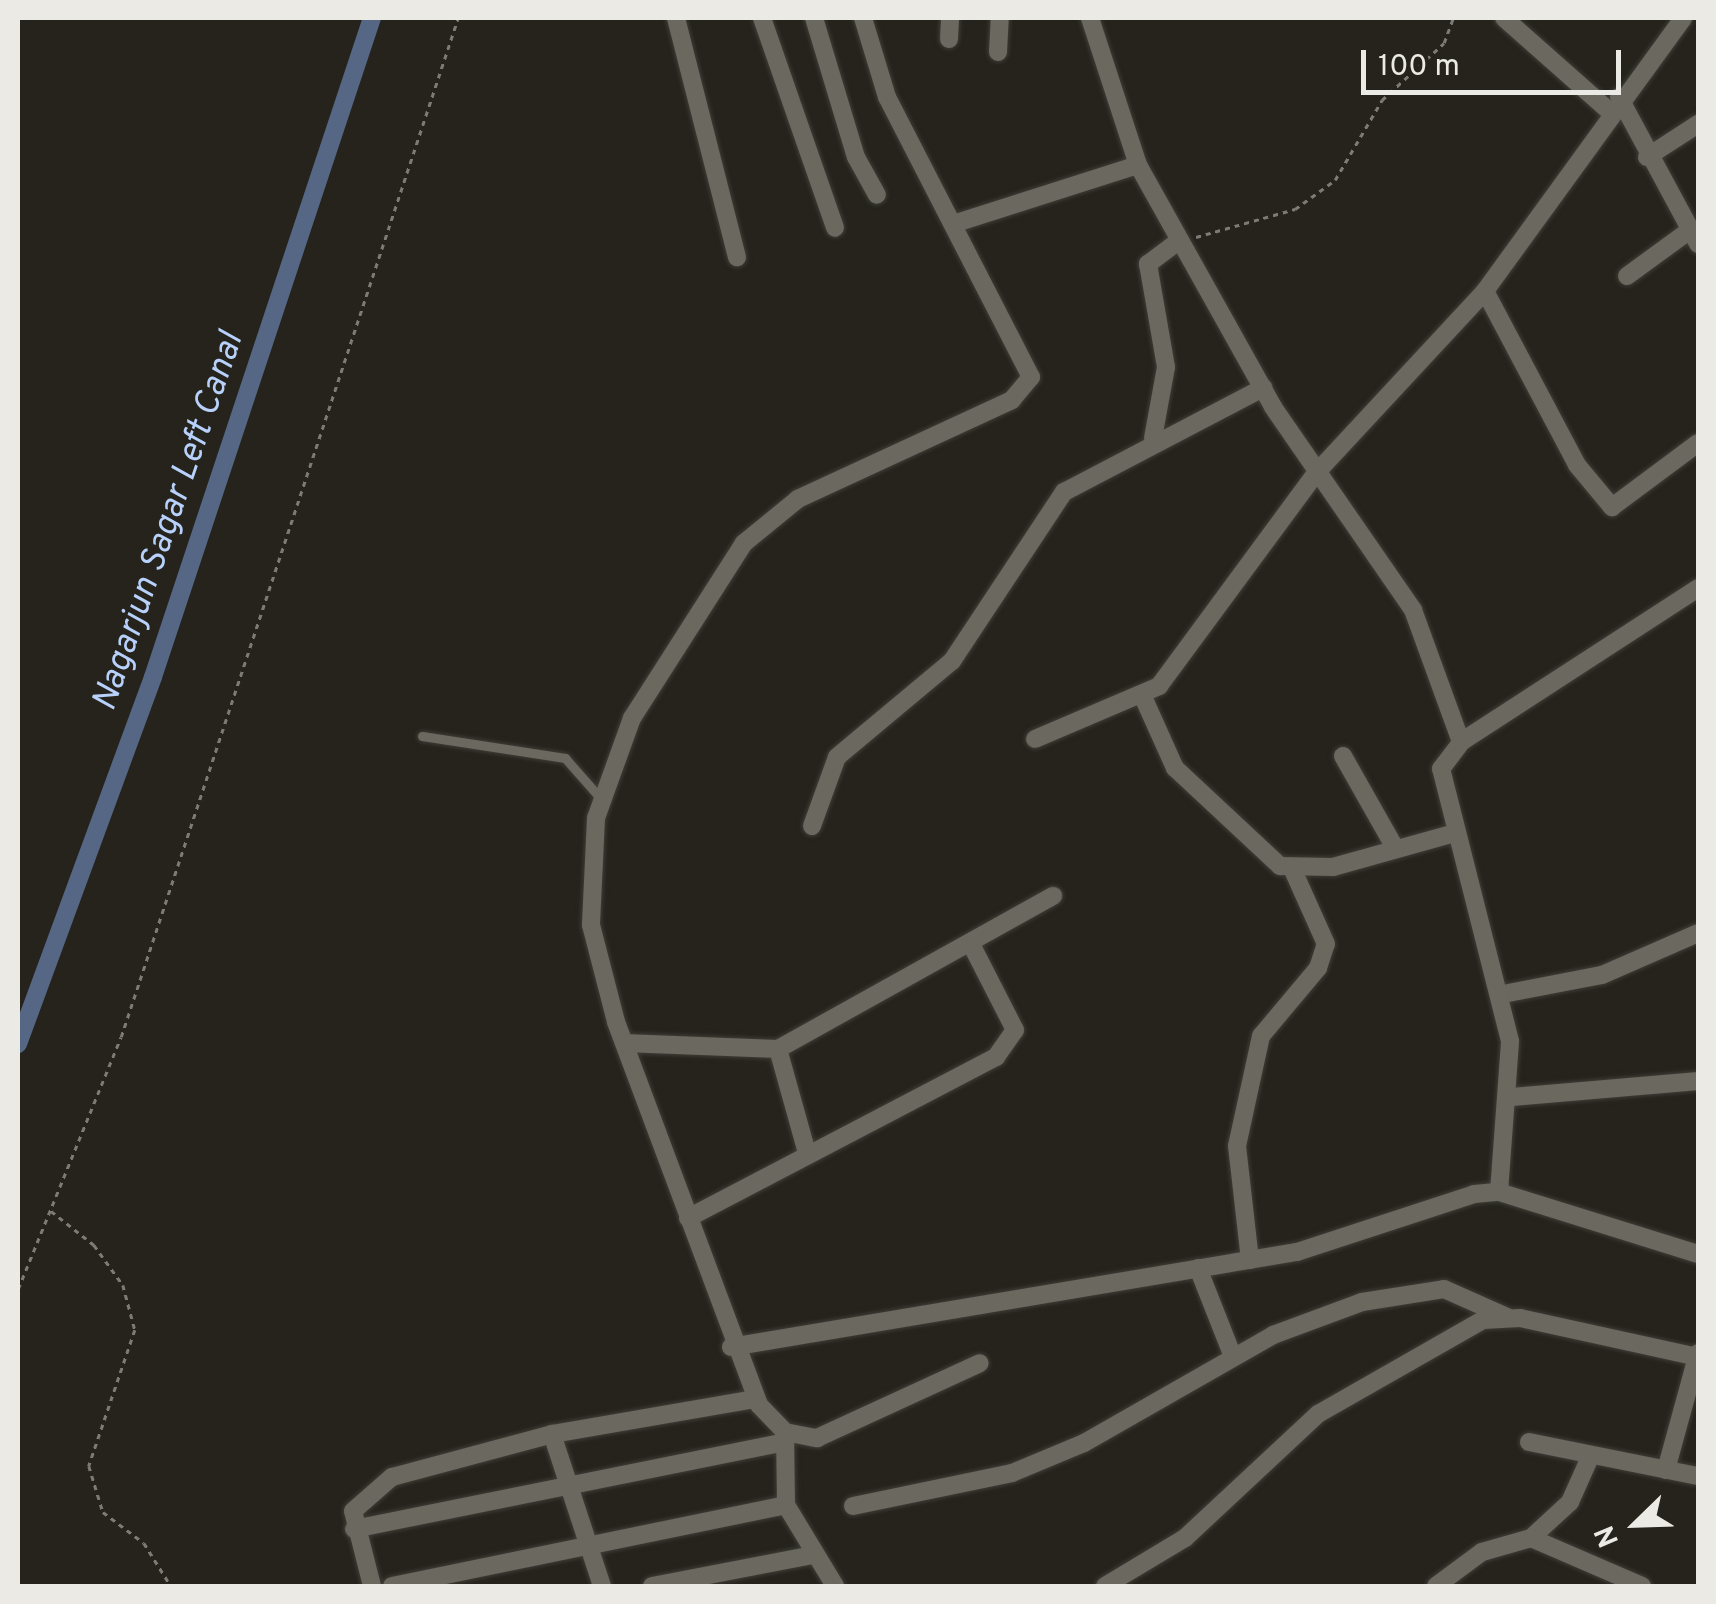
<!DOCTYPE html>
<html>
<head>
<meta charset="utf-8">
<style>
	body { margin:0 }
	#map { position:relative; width:1716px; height:1604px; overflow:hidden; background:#25231c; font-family:Overpass,sans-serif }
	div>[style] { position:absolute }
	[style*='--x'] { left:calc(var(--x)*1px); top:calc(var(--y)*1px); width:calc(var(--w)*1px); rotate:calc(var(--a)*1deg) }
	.canal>* { height:18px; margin:-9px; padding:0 9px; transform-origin:9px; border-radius:9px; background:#556785 }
	.path>* { height:2.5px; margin-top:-1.25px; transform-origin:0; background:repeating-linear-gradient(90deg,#7c7b75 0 5px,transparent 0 10px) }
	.roads { filter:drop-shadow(0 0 2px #3f3d37) drop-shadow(0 0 2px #3f3d37) }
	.service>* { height:9px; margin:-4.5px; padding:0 4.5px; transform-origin:4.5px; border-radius:4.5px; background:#6a685f }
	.minor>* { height:18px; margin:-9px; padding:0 9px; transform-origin:9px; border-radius:9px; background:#6a685f }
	span { translate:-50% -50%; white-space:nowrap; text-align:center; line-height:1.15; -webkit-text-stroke:9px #25231c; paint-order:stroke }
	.water-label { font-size:35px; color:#b7d1fb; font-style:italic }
	.frame { position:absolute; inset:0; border:20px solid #ebeae5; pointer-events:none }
	.north { position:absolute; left:1586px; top:1474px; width:100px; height:100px; -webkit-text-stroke:8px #25231c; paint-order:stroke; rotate:247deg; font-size:28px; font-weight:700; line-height:40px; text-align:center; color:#ebeae5 }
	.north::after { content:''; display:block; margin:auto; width:35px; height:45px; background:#ebeae5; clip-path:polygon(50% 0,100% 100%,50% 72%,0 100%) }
	.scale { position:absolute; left:1361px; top:50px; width:260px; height:45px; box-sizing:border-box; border:5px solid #ebeae5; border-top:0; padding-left:12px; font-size:30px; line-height:35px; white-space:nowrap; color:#ebeae5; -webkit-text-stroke:8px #25231c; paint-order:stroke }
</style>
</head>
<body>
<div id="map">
	<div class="canal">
		<div style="--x:18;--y:1044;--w:391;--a:-69.8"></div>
		<div style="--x:153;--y:677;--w:694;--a:-71.62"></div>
	</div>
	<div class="path">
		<div style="--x:1196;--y:237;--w:103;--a:-15.8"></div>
		<div style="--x:1295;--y:209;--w:49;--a:-35.9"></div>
		<div style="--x:1335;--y:180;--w:93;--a:-59.6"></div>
		<div style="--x:1382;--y:100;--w:84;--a:-42.6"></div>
		<div style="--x:1444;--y:43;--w:27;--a:-70"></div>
		<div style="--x:51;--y:1211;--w:55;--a:38.3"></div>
		<div style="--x:94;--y:1245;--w:49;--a:54.1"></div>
		<div style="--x:123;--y:1285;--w:47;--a:75.1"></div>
		<div style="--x:135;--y:1330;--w:144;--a:108.7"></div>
		<div style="--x:89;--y:1466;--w:48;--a:73.1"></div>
		<div style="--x:103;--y:1512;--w:51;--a:37.1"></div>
		<div style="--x:144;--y:1543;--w:51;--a:57.9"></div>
		<div style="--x:18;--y:1289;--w:272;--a:-67.8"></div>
		<div style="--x:121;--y:1037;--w:1073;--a:-71.7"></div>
	</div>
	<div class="roads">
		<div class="service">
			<div style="--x:422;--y:736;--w:145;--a:8.7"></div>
			<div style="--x:565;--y:758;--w:56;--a:48.6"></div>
		</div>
		<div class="minor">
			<div style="--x:676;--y:18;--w:247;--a:75.7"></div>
			<div style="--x:762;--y:18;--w:222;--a:70.8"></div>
			<div style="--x:814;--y:18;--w:145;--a:73.2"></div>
			<div style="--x:856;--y:157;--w:43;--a:61.1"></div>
			<div style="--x:863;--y:18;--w:83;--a:73.1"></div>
			<div style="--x:887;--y:97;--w:315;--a:62.8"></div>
			<div style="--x:1031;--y:377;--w:30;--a:130"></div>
			<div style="--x:1012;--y:400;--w:236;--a:155.2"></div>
			<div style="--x:798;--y:499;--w:70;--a:140.8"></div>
			<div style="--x:744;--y:543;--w:208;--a:122.6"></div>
			<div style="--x:632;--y:718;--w:106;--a:109.8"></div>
			<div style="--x:596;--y:818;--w:107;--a:92.7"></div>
			<div style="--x:591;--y:925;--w:100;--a:75.5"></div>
			<div style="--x:616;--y:1022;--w:409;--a:69.5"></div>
			<div style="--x:759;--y:1405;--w:37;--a:46"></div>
			<div style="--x:785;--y:1432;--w:33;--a:11"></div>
			<div style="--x:817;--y:1438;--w:179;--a:-24.7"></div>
			<div style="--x:1090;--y:18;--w:155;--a:71.9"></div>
			<div style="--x:1138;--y:165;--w:277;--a:60.8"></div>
			<div style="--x:1273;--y:407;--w:247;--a:55.4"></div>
			<div style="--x:1413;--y:610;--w:140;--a:70"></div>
			<div style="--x:1504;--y:18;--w:139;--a:41.5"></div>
			<div style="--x:949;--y:39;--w:21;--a:-87"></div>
			<div style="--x:998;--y:52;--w:34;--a:-87"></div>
			<div style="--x:1619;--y:97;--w:167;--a:61.7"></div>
			<div style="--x:1647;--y:157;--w:61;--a:-32.9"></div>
			<div style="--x:953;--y:224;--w:194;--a:-17.7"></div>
			<div style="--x:1627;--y:276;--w:78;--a:-36.1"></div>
			<div style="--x:1485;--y:291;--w:197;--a:62.1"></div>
			<div style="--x:1577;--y:465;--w:55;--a:50.2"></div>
			<div style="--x:1612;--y:507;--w:107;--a:-36.7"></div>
			<div style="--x:1153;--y:438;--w:72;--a:-79.6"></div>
			<div style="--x:1166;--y:367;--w:105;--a:-99.9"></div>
			<div style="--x:1148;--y:264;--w:39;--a:-37"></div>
			<div style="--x:1144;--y:699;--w:76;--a:65.8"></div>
			<div style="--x:1175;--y:768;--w:144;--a:43"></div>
			<div style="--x:1280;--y:866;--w:53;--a:1.1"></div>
			<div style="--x:1333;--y:867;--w:127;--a:-15.6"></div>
			<div style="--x:1035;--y:739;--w:135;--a:-23.1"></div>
			<div style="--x:1159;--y:686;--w:266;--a:-53.6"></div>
			<div style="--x:1317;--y:472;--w:247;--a:-47.1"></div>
			<div style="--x:1485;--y:291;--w:337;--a:-54"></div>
			<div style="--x:1343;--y:756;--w:106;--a:60.5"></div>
			<div style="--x:812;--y:826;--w:73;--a:-70.1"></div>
			<div style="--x:837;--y:757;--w:150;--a:-39.9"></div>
			<div style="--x:952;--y:661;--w:203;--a:-56.5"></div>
			<div style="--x:1064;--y:492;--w:225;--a:-27.6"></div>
			<div style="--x:1503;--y:994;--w:101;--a:-10.9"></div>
			<div style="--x:1602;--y:975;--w:105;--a:-23.6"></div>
			<div style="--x:624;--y:1043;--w:154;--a:2.2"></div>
			<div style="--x:778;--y:1049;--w:315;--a:-29.1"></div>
			<div style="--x:778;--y:1049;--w:108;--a:74.4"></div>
			<div style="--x:1512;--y:1097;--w:187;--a:-4.9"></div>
			<div style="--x:1499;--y:1192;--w:151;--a:-85.8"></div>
			<div style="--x:1510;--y:1041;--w:281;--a:-104.2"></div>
			<div style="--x:1441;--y:769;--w:34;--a:-53"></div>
			<div style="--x:1461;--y:742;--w:283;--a:-33"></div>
			<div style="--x:688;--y:1218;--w:348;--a:-27.6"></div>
			<div style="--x:996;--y:1057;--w:33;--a:-55"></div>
			<div style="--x:1015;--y:1030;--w:97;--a:-117.1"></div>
			<div style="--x:1250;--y:1260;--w:115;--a:-96.5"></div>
			<div style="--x:1237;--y:1146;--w:113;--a:-77.7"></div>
			<div style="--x:1261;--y:1036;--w:89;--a:-50"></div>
			<div style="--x:1318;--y:968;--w:25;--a:-72"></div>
			<div style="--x:1326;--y:944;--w:83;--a:-114.1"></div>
			<div style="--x:1198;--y:1268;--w:96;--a:68.5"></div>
			<div style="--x:731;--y:1347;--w:574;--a:-9.53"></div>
			<div style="--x:1297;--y:1252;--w:186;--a:-18.1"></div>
			<div style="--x:1474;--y:1194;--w:25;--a:-5"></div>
			<div style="--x:1499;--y:1192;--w:208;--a:17.3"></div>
			<div style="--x:785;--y:1432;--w:73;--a:89.2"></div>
			<div style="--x:786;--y:1505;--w:95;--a:58.8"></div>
			<div style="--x:552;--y:1434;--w:160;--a:71.8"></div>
			<div style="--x:1529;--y:1442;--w:172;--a:11.4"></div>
			<div style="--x:1666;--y:1470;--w:121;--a:-74.7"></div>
			<div style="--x:853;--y:1506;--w:162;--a:-11.7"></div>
			<div style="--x:1012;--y:1473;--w:78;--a:-22.6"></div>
			<div style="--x:1084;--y:1443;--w:218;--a:-29.7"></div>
			<div style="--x:1273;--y:1335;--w:95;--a:-20.3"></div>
			<div style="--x:1362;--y:1302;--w:83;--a:-9"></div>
			<div style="--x:1444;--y:1289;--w:69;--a:24"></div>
			<div style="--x:354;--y:1529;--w:440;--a:-11.4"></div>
			<div style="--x:1531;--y:1538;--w:53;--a:-42.7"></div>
			<div style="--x:1570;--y:1502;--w:51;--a:-65.9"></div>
			<div style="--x:372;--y:1586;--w:77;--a:-104.2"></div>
			<div style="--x:353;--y:1511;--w:52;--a:-41.1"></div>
			<div style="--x:392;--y:1477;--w:166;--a:-15"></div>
			<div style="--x:552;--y:1434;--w:205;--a:-9.8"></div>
			<div style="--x:392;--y:1586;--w:402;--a:-11.6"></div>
			<div style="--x:652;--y:1586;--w:164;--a:-10.9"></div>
			<div style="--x:1105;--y:1586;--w:93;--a:-31"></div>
			<div style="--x:1185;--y:1538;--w:182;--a:-43"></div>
			<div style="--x:1318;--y:1414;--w:190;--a:-29.7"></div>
			<div style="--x:1483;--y:1320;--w:37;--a:-3"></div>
			<div style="--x:1520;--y:1318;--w:182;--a:12.4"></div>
			<div style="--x:1436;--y:1586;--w:57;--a:-36.5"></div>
			<div style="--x:1482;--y:1552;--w:51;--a:-15.9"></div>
			<div style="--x:1531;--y:1538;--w:121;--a:23.4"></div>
		</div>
	</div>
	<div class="water-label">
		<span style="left:169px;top:522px;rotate:-71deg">Nagarjun Sagar Left Canal</span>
	</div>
	<div class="frame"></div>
	<div class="north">N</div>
	<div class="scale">100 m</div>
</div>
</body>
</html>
